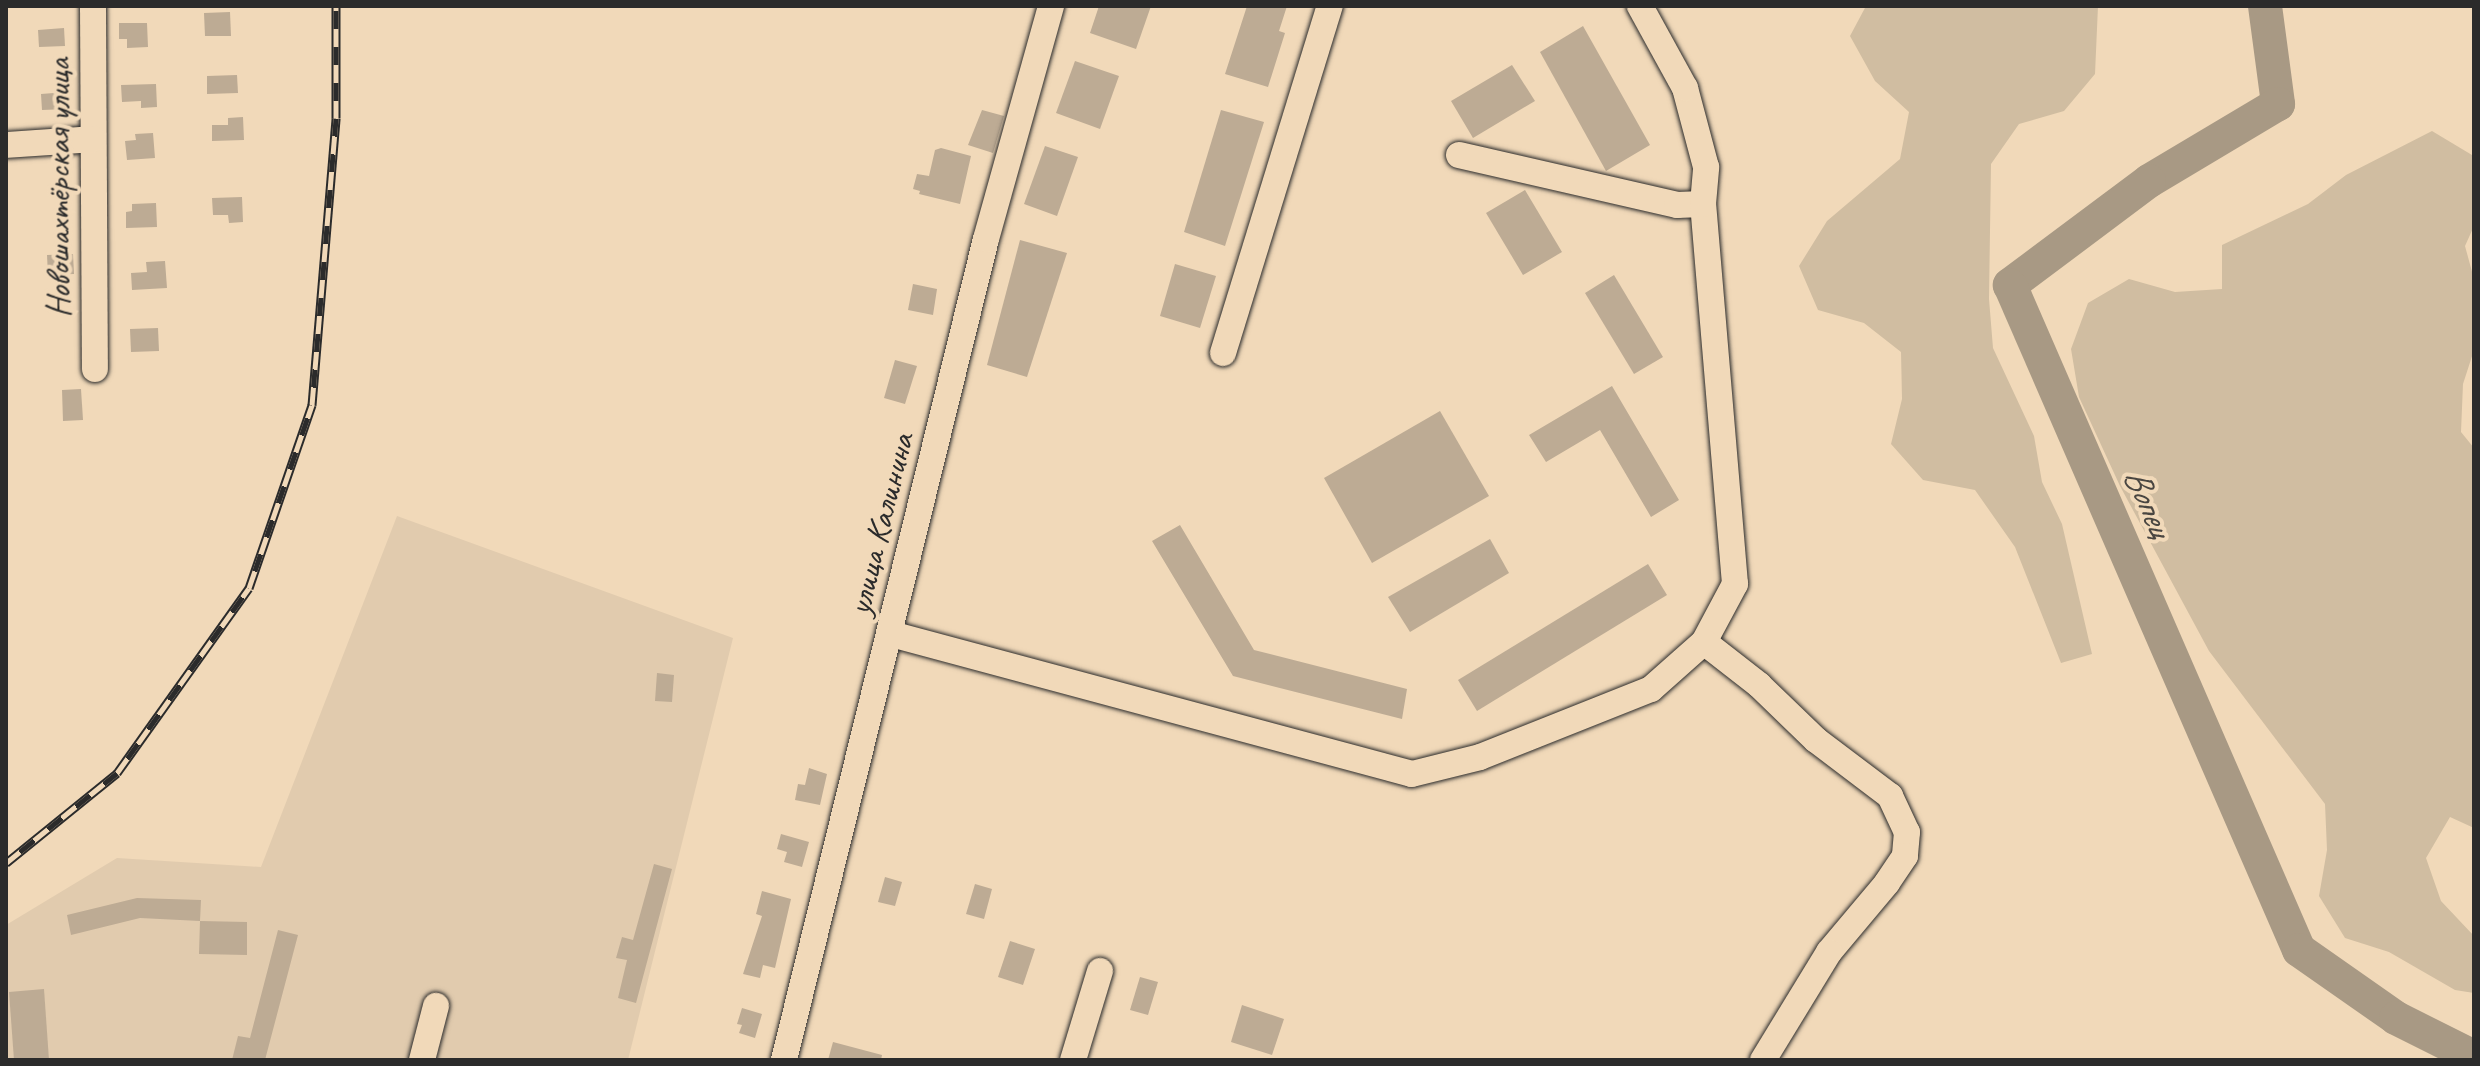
<!DOCTYPE html>
<html>
<head>
<meta charset="utf-8">
<style>
	body { margin:0 }
	#map { position:relative; width:2480px; height:1066px; overflow:hidden; background:#f1d9b9; font-family:Caveat,sans-serif }
	div>[style] { position:absolute }
	[style*='--x'] { left:calc(var(--x)*1px); top:calc(var(--y)*1px); width:calc(var(--w)*1px); rotate:calc(var(--a)*1deg) }
	.built>* { inset:0; background:#e1cbae }
	.green>* { inset:0; background:#d0bda1 }
	.river>* { height:34px; margin:-17px; padding:0 17px; transform-origin:17px; border-radius:17px; background:#a89984 }
	.building>* { inset:0; background:#bdab94 }
	.roads { filter:drop-shadow(0 0 2px #2b2b2b) drop-shadow(0 0 2px #2b2b2b) }
	.minor>* { height:26px; margin:-13px; padding:0 13px; transform-origin:13px; border-radius:13px; background:#f1d9b9 }
	.rail>* { height:9px; margin-top:-4.5px; transform-origin:0; background:repeating-linear-gradient(90deg,#f1d9b9 0 18px,#2b2b2b 0 36px); box-sizing:border-box; border-block:2px solid #2b2b2b }
	span { translate:-50% -50%; white-space:nowrap; text-align:center; line-height:1.15; -webkit-text-stroke:8px #f1d9b9; paint-order:stroke }
	.street-label { font-size:34px; color:#2b2b2b }
	.water-label { font-size:36px; color:#4a4641; font-style:italic }
	.frame { position:absolute; inset:0; border:8px solid #2b2b2b; pointer-events:none }
</style>
</head>
<body>
<div id="map">
	<div class="built">
		<div style="clip-path:polygon(397px 516px,733px 638px,628px 1060px,6px 1060px,6px 925px,117px 858px,261px 867px)"></div>
	</div>
	<div class="green">
		<div style="clip-path:polygon(1866px 6px,2098px 6px,2095px 74px,2064px 111px,2019px 124px,1991px 164px,1989px 299px,1993px 348px,2034px 436px,2042px 482px,2062px 524px,2092px 654px,2061px 663px,2015px 547px,1975px 490px,1923px 480px,1891px 444px,1902px 399px,1901px 352px,1864px 323px,1818px 310px,1799px 266px,1827px 221px,1900px 159px,1909px 112px,1875px 81px,1850px 36px)"></div>
		<div style="clip-path:polygon(2432px 131px,2472px 155px,2474px 162px,2474px 226px,2465px 246px,2474px 279px,2474px 350px,2463px 384px,2461px 432px,2474px 448px,2474px 828px,2450px 817px,2426px 858px,2441px 901px,2474px 936px,2474px 993px,2455px 990px,2389px 952px,2345px 938px,2319px 896px,2327px 850px,2325px 804px,2209px 651px,2120px 486px,2079px 397px,2071px 349px,2088px 303px,2129px 279px,2175px 292px,2222px 289px,2222px 245px,2308px 204px,2346px 175px)"></div>
	</div>
	<div class="river">
		<div style="--x:2265;--y:6;--w:99;--a:82.4"></div>
		<div style="--x:2278;--y:104;--w:150;--a:149.2"></div>
		<div style="--x:2149;--y:181;--w:174;--a:143.2"></div>
		<div style="--x:2010;--y:285;--w:725;--a:66.51"></div>
		<div style="--x:2299;--y:950;--w:118;--a:35"></div>
		<div style="--x:2396;--y:1018;--w:87;--a:26.6"></div>
	</div>
	<div class="building">
		<div style="clip-path:polygon(1099px 6px,1151px 6px,1136px 49px,1090px 33px)"></div>
		<div style="clip-path:polygon(1247px 6px,1287px 6px,1279px 31px,1285px 33px,1268px 87px,1225px 74px)"></div>
		<div style="clip-path:polygon(230px 12px,231px 36px,205px 36px,204px 13px)"></div>
		<div style="clip-path:polygon(119px 23px,147px 23px,148px 47px,127px 48px,127px 39px,119px 39px)"></div>
		<div style="clip-path:polygon(1583px 26px,1650px 145px,1606px 171px,1540px 52px)"></div>
		<div style="clip-path:polygon(64px 28px,65px 46px,39px 47px,38px 30px)"></div>
		<div style="clip-path:polygon(1075px 61px,1119px 76px,1100px 129px,1056px 113px)"></div>
		<div style="clip-path:polygon(1512px 65px,1535px 101px,1473px 138px,1451px 101px)"></div>
		<div style="clip-path:polygon(237px 75px,238px 93px,207px 94px,207px 76px)"></div>
		<div style="clip-path:polygon(156px 84px,157px 107px,141px 108px,141px 101px,122px 102px,121px 85px)"></div>
		<div style="clip-path:polygon(67px 92px,68px 109px,42px 110px,41px 94px)"></div>
		<div style="clip-path:polygon(982px 110px,1004px 116px,993px 153px,968px 145px)"></div>
		<div style="clip-path:polygon(1221px 110px,1264px 122px,1225px 246px,1184px 232px)"></div>
		<div style="clip-path:polygon(243px 117px,244px 140px,212px 141px,212px 125px,228px 125px,228px 118px)"></div>
		<div style="clip-path:polygon(153px 133px,155px 158px,127px 160px,125px 141px,136px 140px,135px 134px)"></div>
		<div style="clip-path:polygon(1045px 146px,1078px 157px,1057px 216px,1024px 204px)"></div>
		<div style="clip-path:polygon(941px 148px,971px 156px,960px 204px,919px 194px,920px 191px,913px 189px,917px 174px,929px 176px,935px 150px)"></div>
		<div style="clip-path:polygon(1525px 190px,1562px 252px,1523px 275px,1486px 213px)"></div>
		<div style="clip-path:polygon(242px 197px,243px 222px,229px 223px,228px 215px,213px 215px,212px 198px)"></div>
		<div style="clip-path:polygon(156px 203px,157px 227px,126px 228px,126px 212px,132px 211px,132px 204px)"></div>
		<div style="clip-path:polygon(1020px 240px,1067px 253px,1027px 377px,987px 365px)"></div>
		<div style="clip-path:polygon(73px 254px,74px 274px,48px 275px,47px 255px)"></div>
		<div style="clip-path:polygon(165px 261px,167px 288px,132px 290px,131px 273px,147px 272px,146px 262px)"></div>
		<div style="clip-path:polygon(1175px 264px,1216px 276px,1200px 328px,1160px 316px)"></div>
		<div style="clip-path:polygon(1614px 275px,1663px 357px,1634px 374px,1585px 293px)"></div>
		<div style="clip-path:polygon(913px 284px,937px 289px,933px 315px,908px 310px)"></div>
		<div style="clip-path:polygon(158px 328px,159px 351px,131px 352px,130px 329px)"></div>
		<div style="clip-path:polygon(895px 360px,917px 366px,905px 404px,884px 398px)"></div>
		<div style="clip-path:polygon(1612px 386px,1679px 500px,1651px 517px,1600px 430px,1546px 462px,1529px 435px)"></div>
		<div style="clip-path:polygon(81px 389px,83px 420px,63px 421px,62px 390px)"></div>
		<div style="clip-path:polygon(1440px 411px,1489px 496px,1372px 563px,1324px 478px)"></div>
		<div style="clip-path:polygon(1180px 525px,1254px 650px,1407px 689px,1402px 719px,1233px 676px,1152px 541px)"></div>
		<div style="clip-path:polygon(1490px 539px,1509px 573px,1410px 632px,1388px 597px)"></div>
		<div style="clip-path:polygon(1648px 564px,1667px 595px,1477px 711px,1458px 680px)"></div>
		<div style="clip-path:polygon(657px 673px,674px 675px,672px 702px,655px 701px)"></div>
		<div style="clip-path:polygon(809px 768px,827px 774px,820px 805px,795px 800px,798px 784px,805px 785px)"></div>
		<div style="clip-path:polygon(781px 834px,809px 842px,802px 867px,784px 862px,787px 852px,777px 849px)"></div>
		<div style="clip-path:polygon(654px 864px,672px 869px,636px 1003px,618px 998px,627px 960px,616px 958px,622px 937px,633px 940px)"></div>
		<div style="clip-path:polygon(885px 877px,902px 882px,895px 906px,878px 902px)"></div>
		<div style="clip-path:polygon(975px 884px,992px 889px,984px 919px,966px 914px)"></div>
		<div style="clip-path:polygon(762px 891px,791px 899px,775px 968px,763px 965px,760px 978px,743px 974px,762px 916px,756px 914px)"></div>
		<div style="clip-path:polygon(137px 898px,201px 900px,200px 921px,140px 918px,71px 935px,67px 915px)"></div>
		<div style="clip-path:polygon(200px 921px,247px 922px,247px 955px,199px 954px)"></div>
		<div style="clip-path:polygon(278px 930px,298px 935px,265px 1060px,232px 1060px,238px 1036px,250px 1038px)"></div>
		<div style="clip-path:polygon(1010px 941px,1035px 949px,1023px 985px,998px 977px)"></div>
		<div style="clip-path:polygon(1140px 977px,1158px 982px,1148px 1015px,1130px 1010px)"></div>
		<div style="clip-path:polygon(44px 989px,49px 1060px,14px 1060px,9px 992px)"></div>
		<div style="clip-path:polygon(1242px 1005px,1284px 1019px,1272px 1055px,1231px 1042px)"></div>
		<div style="clip-path:polygon(742px 1008px,762px 1014px,755px 1038px,739px 1033px,742px 1025px,737px 1024px)"></div>
		<div style="clip-path:polygon(833px 1042px,882px 1055px,881px 1060px,828px 1060px)"></div>
	</div>
	<div class="roads">
		<div class="minor">
			<div style="--x:93;--y:6;--w:363;--a:89.7"></div>
			<div style="--x:6;--y:145;--w:87;--a:-3.9"></div>
			<div style="--x:1459;--y:155;--w:224;--a:12.9"></div>
			<div style="--x:1677;--y:205;--w:26;--a:-2"></div>
			<div style="--x:1223;--y:353;--w:363;--a:-72.9"></div>
			<div style="--x:891;--y:634;--w:539;--a:15.04"></div>
			<div style="--x:1412;--y:774;--w:70;--a:-14"></div>
			<div style="--x:1480;--y:757;--w:184;--a:-21.7"></div>
			<div style="--x:1651;--y:689;--w:71;--a:-41.6"></div>
			<div style="--x:1704;--y:642;--w:66;--a:-61.9"></div>
			<div style="--x:1735;--y:584;--w:381;--a:-94.8"></div>
			<div style="--x:1703;--y:204;--w:37;--a:-85"></div>
			<div style="--x:1706;--y:167;--w:82;--a:-104.9"></div>
			<div style="--x:1685;--y:88;--w:94;--a:-118.8"></div>
			<div style="--x:1704;--y:642;--w:70;--a:38"></div>
			<div style="--x:1759;--y:685;--w:79;--a:44"></div>
			<div style="--x:1816;--y:740;--w:93;--a:37.1"></div>
			<div style="--x:1890;--y:796;--w:40;--a:65"></div>
			<div style="--x:1907;--y:832;--w:24;--a:95"></div>
			<div style="--x:1905;--y:856;--w:32;--a:124"></div>
			<div style="--x:1887;--y:883;--w:90;--a:130"></div>
			<div style="--x:1829;--y:952;--w:127;--a:121.4"></div>
			<div style="--x:422;--y:1060;--w:56;--a:-75.5"></div>
			<div style="--x:784;--y:1060;--w:845;--a:-76.18"></div>
			<div style="--x:986;--y:239;--w:242;--a:-74.4"></div>
			<div style="--x:1073;--y:1060;--w:93;--a:-73.1"></div>
		</div>
	</div>
	<div class="rail">
		<div style="--x:6;--y:863;--w:143;--a:-39"></div>
		<div style="--x:117;--y:773;--w:227;--a:-54.5"></div>
		<div style="--x:249;--y:588;--w:194;--a:-71"></div>
		<div style="--x:312;--y:405;--w:288;--a:-85.2"></div>
		<div style="--x:336;--y:118;--w:112;--a:-90"></div>
	</div>
	<div class="street-label">
		<span style="left:58px;top:188px;rotate:-90deg">Новошахтёрская улица</span>
		<span style="left:880px;top:524px;rotate:-76deg">улица Калинина</span>
	</div>
	<div class="water-label">
		<span style="left:2148px;top:502px;rotate:67deg">Вопец</span>
	</div>
	<div class="frame"></div>
</div>
</body>
</html>
